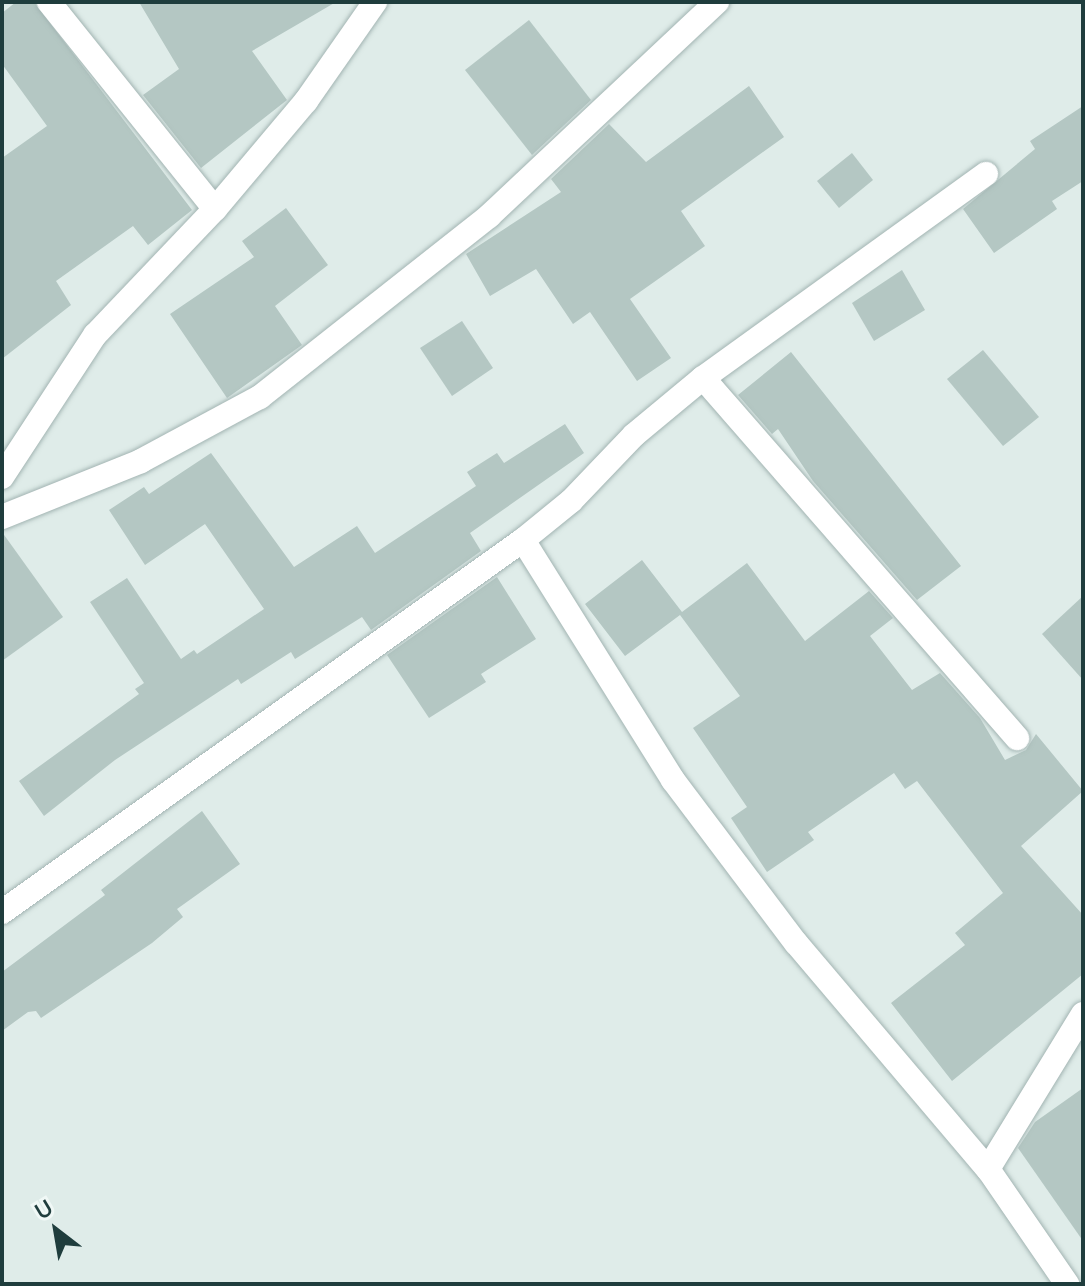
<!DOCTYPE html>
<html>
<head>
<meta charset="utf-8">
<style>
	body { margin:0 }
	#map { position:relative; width:1085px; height:1286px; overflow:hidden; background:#dfece9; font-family:Manrope,sans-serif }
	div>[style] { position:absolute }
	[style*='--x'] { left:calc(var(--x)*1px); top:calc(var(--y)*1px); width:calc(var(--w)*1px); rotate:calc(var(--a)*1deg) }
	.building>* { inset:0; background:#b4c7c3 }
	.roads { filter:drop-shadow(0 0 2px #a2b4b2) drop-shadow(0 0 2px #a2b4b2) }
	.minor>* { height:24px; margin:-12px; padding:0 12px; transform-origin:12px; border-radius:12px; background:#fff }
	span { translate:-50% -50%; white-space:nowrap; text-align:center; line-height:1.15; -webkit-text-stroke:6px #f0f8f6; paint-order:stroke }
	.frame { position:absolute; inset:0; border:4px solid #1f3d3d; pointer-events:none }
	.north { position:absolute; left:16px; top:1190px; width:80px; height:80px; -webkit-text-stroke:6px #f0f8f6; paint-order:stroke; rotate:329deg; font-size:22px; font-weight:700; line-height:32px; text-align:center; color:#1f3d3d }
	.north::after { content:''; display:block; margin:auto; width:28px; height:36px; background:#1f3d3d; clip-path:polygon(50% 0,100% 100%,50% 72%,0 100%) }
</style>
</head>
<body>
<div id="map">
	<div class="building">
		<div style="clip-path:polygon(16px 2px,34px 2px,192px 210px,148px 245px,133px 226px,56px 281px,71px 305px,2px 359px,2px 158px,47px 126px,2px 64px,2px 13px)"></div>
		<div style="clip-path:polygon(139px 2px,336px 2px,252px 51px,287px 100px,201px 168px,143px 95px,179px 69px)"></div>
		<div style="clip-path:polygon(529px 20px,591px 100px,532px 155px,465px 70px)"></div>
		<div style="clip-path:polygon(749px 86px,784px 137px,681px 211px,705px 246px,630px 299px,671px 358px,637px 381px,590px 312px,573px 324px,536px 269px,490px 296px,466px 254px,561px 192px,551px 179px,609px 124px,646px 162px)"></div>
		<div style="clip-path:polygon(1083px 106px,1083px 181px,1052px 201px,1057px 209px,994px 253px,963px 209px,1035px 149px,1030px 141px)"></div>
		<div style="clip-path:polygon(852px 153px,873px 180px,839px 208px,817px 181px)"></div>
		<div style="clip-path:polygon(286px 208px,328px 265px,275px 306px,302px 345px,227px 398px,170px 314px,254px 257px,242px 241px)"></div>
		<div style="clip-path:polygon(902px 270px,925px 310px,874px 341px,852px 303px)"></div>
		<div style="clip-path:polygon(462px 321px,493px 368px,452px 396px,420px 348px)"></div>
		<div style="clip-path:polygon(983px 350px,1039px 417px,1003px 446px,947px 379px)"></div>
		<div style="clip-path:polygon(791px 352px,961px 566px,917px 600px,813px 481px,778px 429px,772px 434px,738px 395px)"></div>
		<div style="clip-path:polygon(565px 424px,584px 453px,470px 533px,481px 551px,371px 630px,362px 617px,295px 659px,291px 652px,241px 684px,238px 679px,115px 760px,44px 816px,19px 781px,139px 694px,135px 689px,144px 683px,90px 602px,127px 578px,181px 659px,194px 650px,197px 654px,264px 609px,205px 524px,145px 565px,109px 510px,144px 487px,149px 494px,211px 453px,294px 567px,357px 526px,375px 553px,476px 486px,467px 472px,497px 453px,504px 463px)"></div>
		<div style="clip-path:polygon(2px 532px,63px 617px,2px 661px)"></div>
		<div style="clip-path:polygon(642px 560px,682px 612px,747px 563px,805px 641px,869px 591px,893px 618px,870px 636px,912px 690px,940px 673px,980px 718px,1005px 760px,1026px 750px,1036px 734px,1083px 791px,1021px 846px,1083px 915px,1083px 974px,952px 1081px,891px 1003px,965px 945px,955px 933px,1003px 893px,917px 781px,905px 789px,894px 773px,808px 832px,814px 840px,767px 872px,731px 818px,747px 807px,693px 728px,740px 696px,680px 615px,625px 656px,585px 604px)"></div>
		<div style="clip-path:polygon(497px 577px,536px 639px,481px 674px,486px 682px,429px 718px,387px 655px)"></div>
		<div style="clip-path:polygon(1083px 596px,1083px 680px,1042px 634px)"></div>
		<div style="clip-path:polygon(202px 811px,240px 864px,177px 909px,183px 917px,152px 943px,41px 1018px,36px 1011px,28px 1012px,2px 1031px,2px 972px,105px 895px,101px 890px)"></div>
		<div style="clip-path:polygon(1083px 1088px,1083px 1241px,1018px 1148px,1035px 1122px)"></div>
	</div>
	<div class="roads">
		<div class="minor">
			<div style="--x:49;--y:2;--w:265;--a:51.3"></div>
			<div style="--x:703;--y:378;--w:478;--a:48.9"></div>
			<div style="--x:2;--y:477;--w:170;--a:-56.8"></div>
			<div style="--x:95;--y:335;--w:174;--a:-46.4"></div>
			<div style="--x:215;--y:209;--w:141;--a:-49.9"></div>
			<div style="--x:306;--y:101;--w:121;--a:-55.1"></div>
			<div style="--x:2;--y:517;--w:150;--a:-21.9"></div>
			<div style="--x:141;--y:461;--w:135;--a:-28.3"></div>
			<div style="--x:260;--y:397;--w:292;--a:-38.3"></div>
			<div style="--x:489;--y:216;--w:313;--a:-43.2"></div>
			<div style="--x:523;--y:540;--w:283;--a:58"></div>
			<div style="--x:673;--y:780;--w:204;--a:53"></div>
			<div style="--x:796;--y:943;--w:297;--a:49.7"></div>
			<div style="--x:988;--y:1169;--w:140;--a:55.5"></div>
			<div style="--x:2;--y:912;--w:640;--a:-35.53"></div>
			<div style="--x:523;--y:540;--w:62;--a:-39.1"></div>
			<div style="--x:571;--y:501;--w:91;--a:-46.3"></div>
			<div style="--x:634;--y:435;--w:89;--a:-39.6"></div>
			<div style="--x:703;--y:378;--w:349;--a:-35.8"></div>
			<div style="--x:988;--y:1169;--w:182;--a:-58.5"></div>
		</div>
	</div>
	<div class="frame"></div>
	<div class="north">U</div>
</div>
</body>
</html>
